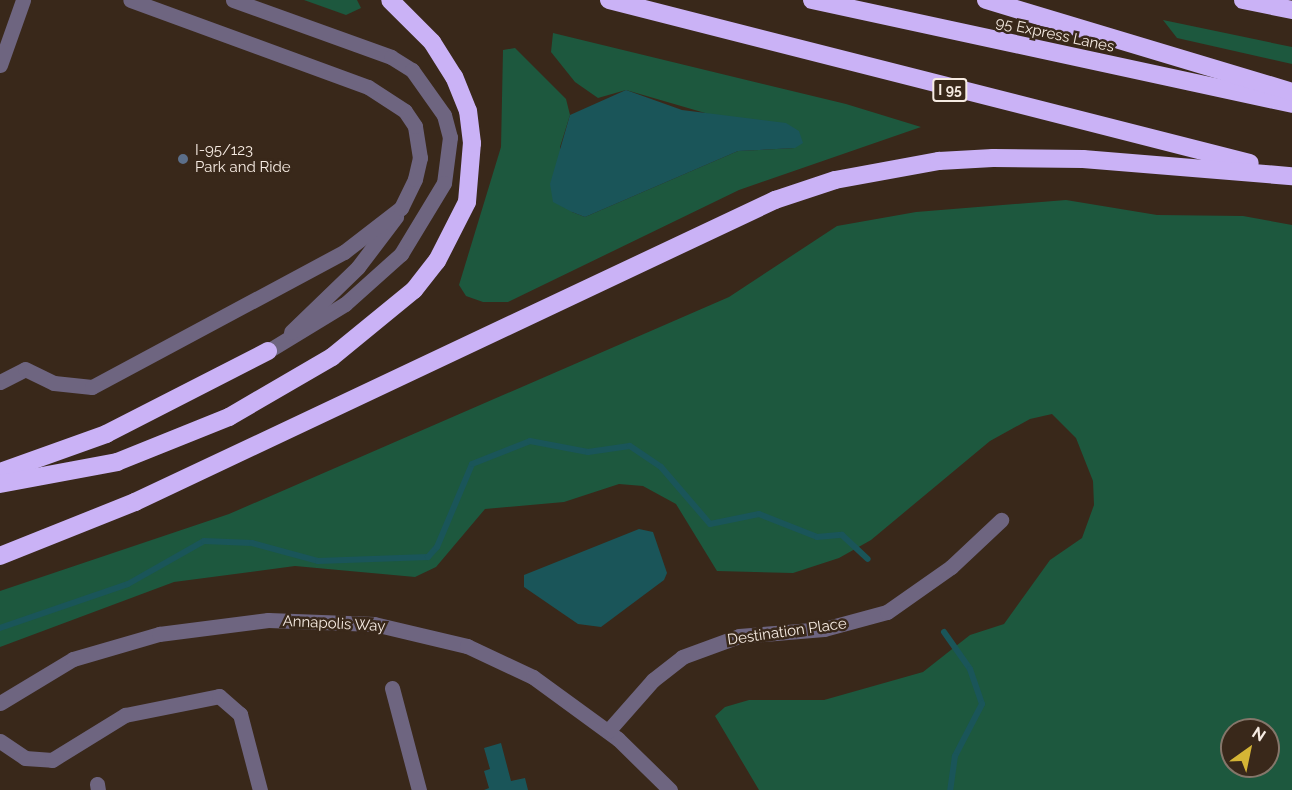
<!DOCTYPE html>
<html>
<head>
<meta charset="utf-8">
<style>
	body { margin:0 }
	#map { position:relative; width:1292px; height:790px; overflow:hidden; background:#39281a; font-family:Raleway,sans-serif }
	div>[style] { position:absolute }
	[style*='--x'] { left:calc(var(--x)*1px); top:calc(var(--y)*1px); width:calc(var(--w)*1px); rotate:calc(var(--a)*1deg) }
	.green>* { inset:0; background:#1d583e }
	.water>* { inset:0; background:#1a5559 }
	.stream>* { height:6px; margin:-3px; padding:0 3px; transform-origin:3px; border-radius:3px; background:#1a5559 }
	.minor>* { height:15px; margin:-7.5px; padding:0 7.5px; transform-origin:7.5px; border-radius:7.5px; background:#6e6580 }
	.highway>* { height:18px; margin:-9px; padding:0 9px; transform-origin:9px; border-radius:9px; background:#cab2f6 }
	.dots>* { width:16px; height:16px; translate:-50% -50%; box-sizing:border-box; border:3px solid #39281a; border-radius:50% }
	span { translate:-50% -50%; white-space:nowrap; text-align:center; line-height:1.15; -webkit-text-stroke:5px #39281a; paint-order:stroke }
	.shield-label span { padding:2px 4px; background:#39281a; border:2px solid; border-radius:4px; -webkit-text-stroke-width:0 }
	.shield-label { font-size:14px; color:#f6ebe2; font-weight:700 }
	.street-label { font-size:15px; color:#f6ebe2 }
	.poi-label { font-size:15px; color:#f6ebe2 }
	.left { translate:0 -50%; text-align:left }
	.north { position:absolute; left:1220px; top:718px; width:60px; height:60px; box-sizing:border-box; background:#39281a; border:2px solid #85766a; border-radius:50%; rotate:33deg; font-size:16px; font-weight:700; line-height:24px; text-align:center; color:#f6ebe2 }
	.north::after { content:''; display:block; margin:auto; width:21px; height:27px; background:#d5b535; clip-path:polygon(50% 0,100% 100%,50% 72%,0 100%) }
</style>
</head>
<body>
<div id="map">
	<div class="green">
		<div style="clip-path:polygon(304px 0,357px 0,361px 8px,346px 15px)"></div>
		<div style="clip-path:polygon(1163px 20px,1292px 47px,1292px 64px,1177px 38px)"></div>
		<div style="clip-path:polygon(553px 33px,846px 104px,921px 127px,739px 190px,508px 302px,483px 302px,466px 296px,459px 285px,501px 147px,503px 50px,515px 48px,566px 99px,570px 115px,560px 147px,572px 212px,585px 217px,738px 151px,795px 148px,712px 115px,626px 90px,598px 98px,575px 82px,551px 52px)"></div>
		<div style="clip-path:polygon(evenodd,1066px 200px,1157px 215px,1243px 216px,1292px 225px,1292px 790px,759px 790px,715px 716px,725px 707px,749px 700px,824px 700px,923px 672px,970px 635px,1004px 624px,1050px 560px,1082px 538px,1094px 505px,1093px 481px,1076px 438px,1052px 414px,1030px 419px,990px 441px,871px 540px,839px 558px,793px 573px,717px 571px,676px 504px,643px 486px,619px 484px,564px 502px,485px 509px,436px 567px,415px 577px,295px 566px,174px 582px,0 647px,0 591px,229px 514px,729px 297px,837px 226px,916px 212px,1066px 200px,1232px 730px,1268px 730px,1268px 766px,1232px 766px,1232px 730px)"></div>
	</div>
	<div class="water">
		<div style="clip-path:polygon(626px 90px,682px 110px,786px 123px,799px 131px,803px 143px,795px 148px,738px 151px,585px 217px,572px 212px,553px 202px,550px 184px,570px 115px)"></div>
		<div style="clip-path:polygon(639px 529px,653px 532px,667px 573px,664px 580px,601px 627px,578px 624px,524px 587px,524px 575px)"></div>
		<div style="clip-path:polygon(501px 743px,511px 781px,525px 778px,528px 790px,484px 790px,489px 788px,484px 771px,490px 769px,484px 748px)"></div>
	</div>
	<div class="stream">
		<div style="--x:0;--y:628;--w:135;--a:-19"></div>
		<div style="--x:128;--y:584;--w:87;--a:-29.5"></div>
		<div style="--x:204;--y:541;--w:48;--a:2.4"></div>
		<div style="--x:252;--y:543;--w:68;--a:15.3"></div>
		<div style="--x:318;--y:561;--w:110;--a:-2.1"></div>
		<div style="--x:428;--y:557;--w:13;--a:-48"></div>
		<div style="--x:437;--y:547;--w:90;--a:-67.1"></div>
		<div style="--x:472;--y:464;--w:62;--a:-21.6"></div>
		<div style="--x:530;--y:441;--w:59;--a:10.7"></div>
		<div style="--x:588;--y:452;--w:42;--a:-8.1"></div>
		<div style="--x:630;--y:446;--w:37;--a:34"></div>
		<div style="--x:661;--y:467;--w:75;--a:49.3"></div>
		<div style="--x:710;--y:524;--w:50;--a:-11.5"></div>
		<div style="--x:759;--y:514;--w:62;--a:21.6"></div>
		<div style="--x:817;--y:537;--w:25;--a:-5"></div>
		<div style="--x:842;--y:535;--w:35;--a:43"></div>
		<div style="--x:944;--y:632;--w:45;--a:54.9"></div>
		<div style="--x:970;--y:669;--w:37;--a:71"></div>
		<div style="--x:982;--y:704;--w:59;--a:117.4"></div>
		<div style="--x:955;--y:756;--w:34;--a:98"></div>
	</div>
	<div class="minor">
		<div style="--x:233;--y:0;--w:168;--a:19.8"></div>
		<div style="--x:391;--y:57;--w:25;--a:32"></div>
		<div style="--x:412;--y:70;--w:55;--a:54.6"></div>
		<div style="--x:444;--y:115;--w:23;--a:75"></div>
		<div style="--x:450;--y:137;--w:46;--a:97.4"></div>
		<div style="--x:444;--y:183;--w:83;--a:121.2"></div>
		<div style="--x:401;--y:254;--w:75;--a:138.2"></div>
		<div style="--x:345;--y:304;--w:90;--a:148.6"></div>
		<div style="--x:0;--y:65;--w:69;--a:-70.5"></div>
		<div style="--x:291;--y:332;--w:93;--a:-44.1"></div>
		<div style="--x:358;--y:267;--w:63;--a:-52.8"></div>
		<div style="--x:0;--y:382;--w:28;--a:-27"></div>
		<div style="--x:25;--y:369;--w:32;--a:26"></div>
		<div style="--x:54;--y:383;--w:38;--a:6"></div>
		<div style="--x:92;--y:387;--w:286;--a:-28.2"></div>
		<div style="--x:344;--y:252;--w:72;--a:-37.7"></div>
		<div style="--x:401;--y:208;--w:32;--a:-64"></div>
		<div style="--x:415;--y:179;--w:22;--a:-77"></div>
		<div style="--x:420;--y:158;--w:32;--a:-99"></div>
		<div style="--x:415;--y:126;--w:18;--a:-124"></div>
		<div style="--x:405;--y:111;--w:44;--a:-147"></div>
		<div style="--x:368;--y:87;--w:253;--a:-159.9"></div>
		<div style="--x:392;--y:688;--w:106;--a:75.2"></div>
		<div style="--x:0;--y:703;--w:85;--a:-31.1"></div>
		<div style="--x:73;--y:659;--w:90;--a:-16.2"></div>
		<div style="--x:159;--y:634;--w:110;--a:-7.3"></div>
		<div style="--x:268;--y:620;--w:106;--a:2.2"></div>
		<div style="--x:374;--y:624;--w:96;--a:13.3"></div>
		<div style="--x:467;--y:646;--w:73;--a:25.2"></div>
		<div style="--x:533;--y:677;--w:105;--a:36.1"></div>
		<div style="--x:618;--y:739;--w:73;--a:44.4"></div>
		<div style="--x:608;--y:731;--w:68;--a:-48.6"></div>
		<div style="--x:653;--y:680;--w:37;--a:-38"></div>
		<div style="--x:682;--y:657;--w:61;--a:-20.2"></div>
		<div style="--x:739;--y:636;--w:85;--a:-4.7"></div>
		<div style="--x:824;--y:629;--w:65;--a:-15.1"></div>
		<div style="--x:887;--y:612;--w:78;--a:-35.1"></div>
		<div style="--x:951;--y:567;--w:69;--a:-43.2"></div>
		<div style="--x:0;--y:741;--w:30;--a:34"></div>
		<div style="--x:25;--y:758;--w:27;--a:4"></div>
		<div style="--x:52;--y:760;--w:86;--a:-31.7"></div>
		<div style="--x:125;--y:715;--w:96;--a:-11.4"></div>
		<div style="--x:219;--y:696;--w:28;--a:41"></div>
		<div style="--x:240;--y:714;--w:79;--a:75.3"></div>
		<div style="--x:97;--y:784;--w:6;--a:81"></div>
	</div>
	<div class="highway">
		<div style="--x:609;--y:0;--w:661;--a:14.27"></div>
		<div style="--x:812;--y:0;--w:491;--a:12.2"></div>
		<div style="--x:986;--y:0;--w:320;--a:16.7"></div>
		<div style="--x:1243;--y:0;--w:50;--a:11.5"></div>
		<div style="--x:0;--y:472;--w:113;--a:-19.7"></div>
		<div style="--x:106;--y:434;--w:182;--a:-27.1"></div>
		<div style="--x:0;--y:484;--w:119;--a:-10.6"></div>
		<div style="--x:117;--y:462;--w:121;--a:-21.9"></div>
		<div style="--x:229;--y:417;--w:119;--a:-30.2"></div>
		<div style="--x:332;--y:357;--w:106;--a:-39.3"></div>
		<div style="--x:414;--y:290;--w:37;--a:-52"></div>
		<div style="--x:437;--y:261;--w:66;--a:-63"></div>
		<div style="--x:467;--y:202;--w:59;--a:-85.2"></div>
		<div style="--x:472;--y:143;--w:32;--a:-97"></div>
		<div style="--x:468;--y:111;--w:37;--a:-112"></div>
		<div style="--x:454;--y:77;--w:41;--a:-122.2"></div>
		<div style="--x:432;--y:42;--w:59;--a:-135"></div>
		<div style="--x:0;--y:556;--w:145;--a:-21.8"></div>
		<div style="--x:135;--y:502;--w:708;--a:-25.26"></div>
		<div style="--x:775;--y:200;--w:63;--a:-18.4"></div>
		<div style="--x:835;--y:180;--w:106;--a:-10.4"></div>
		<div style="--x:939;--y:161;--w:54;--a:-3.2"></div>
		<div style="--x:993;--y:158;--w:90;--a:0.6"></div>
		<div style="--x:1083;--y:159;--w:210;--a:4.7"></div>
	</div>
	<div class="dots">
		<div style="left:183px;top:159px;background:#5c6f8a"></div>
	</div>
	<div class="shield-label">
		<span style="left:950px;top:90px">I 95</span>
	</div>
	<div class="street-label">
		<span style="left:1055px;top:35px;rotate:12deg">95 Express Lanes</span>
		<span style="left:334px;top:624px;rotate:3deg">Annapolis Way</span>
		<span style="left:787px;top:632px;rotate:-8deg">Destination Place</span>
	</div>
	<div class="poi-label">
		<span class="left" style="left:195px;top:159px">I-95/123<br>Park and Ride</span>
	</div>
	<div class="north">N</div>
</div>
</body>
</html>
